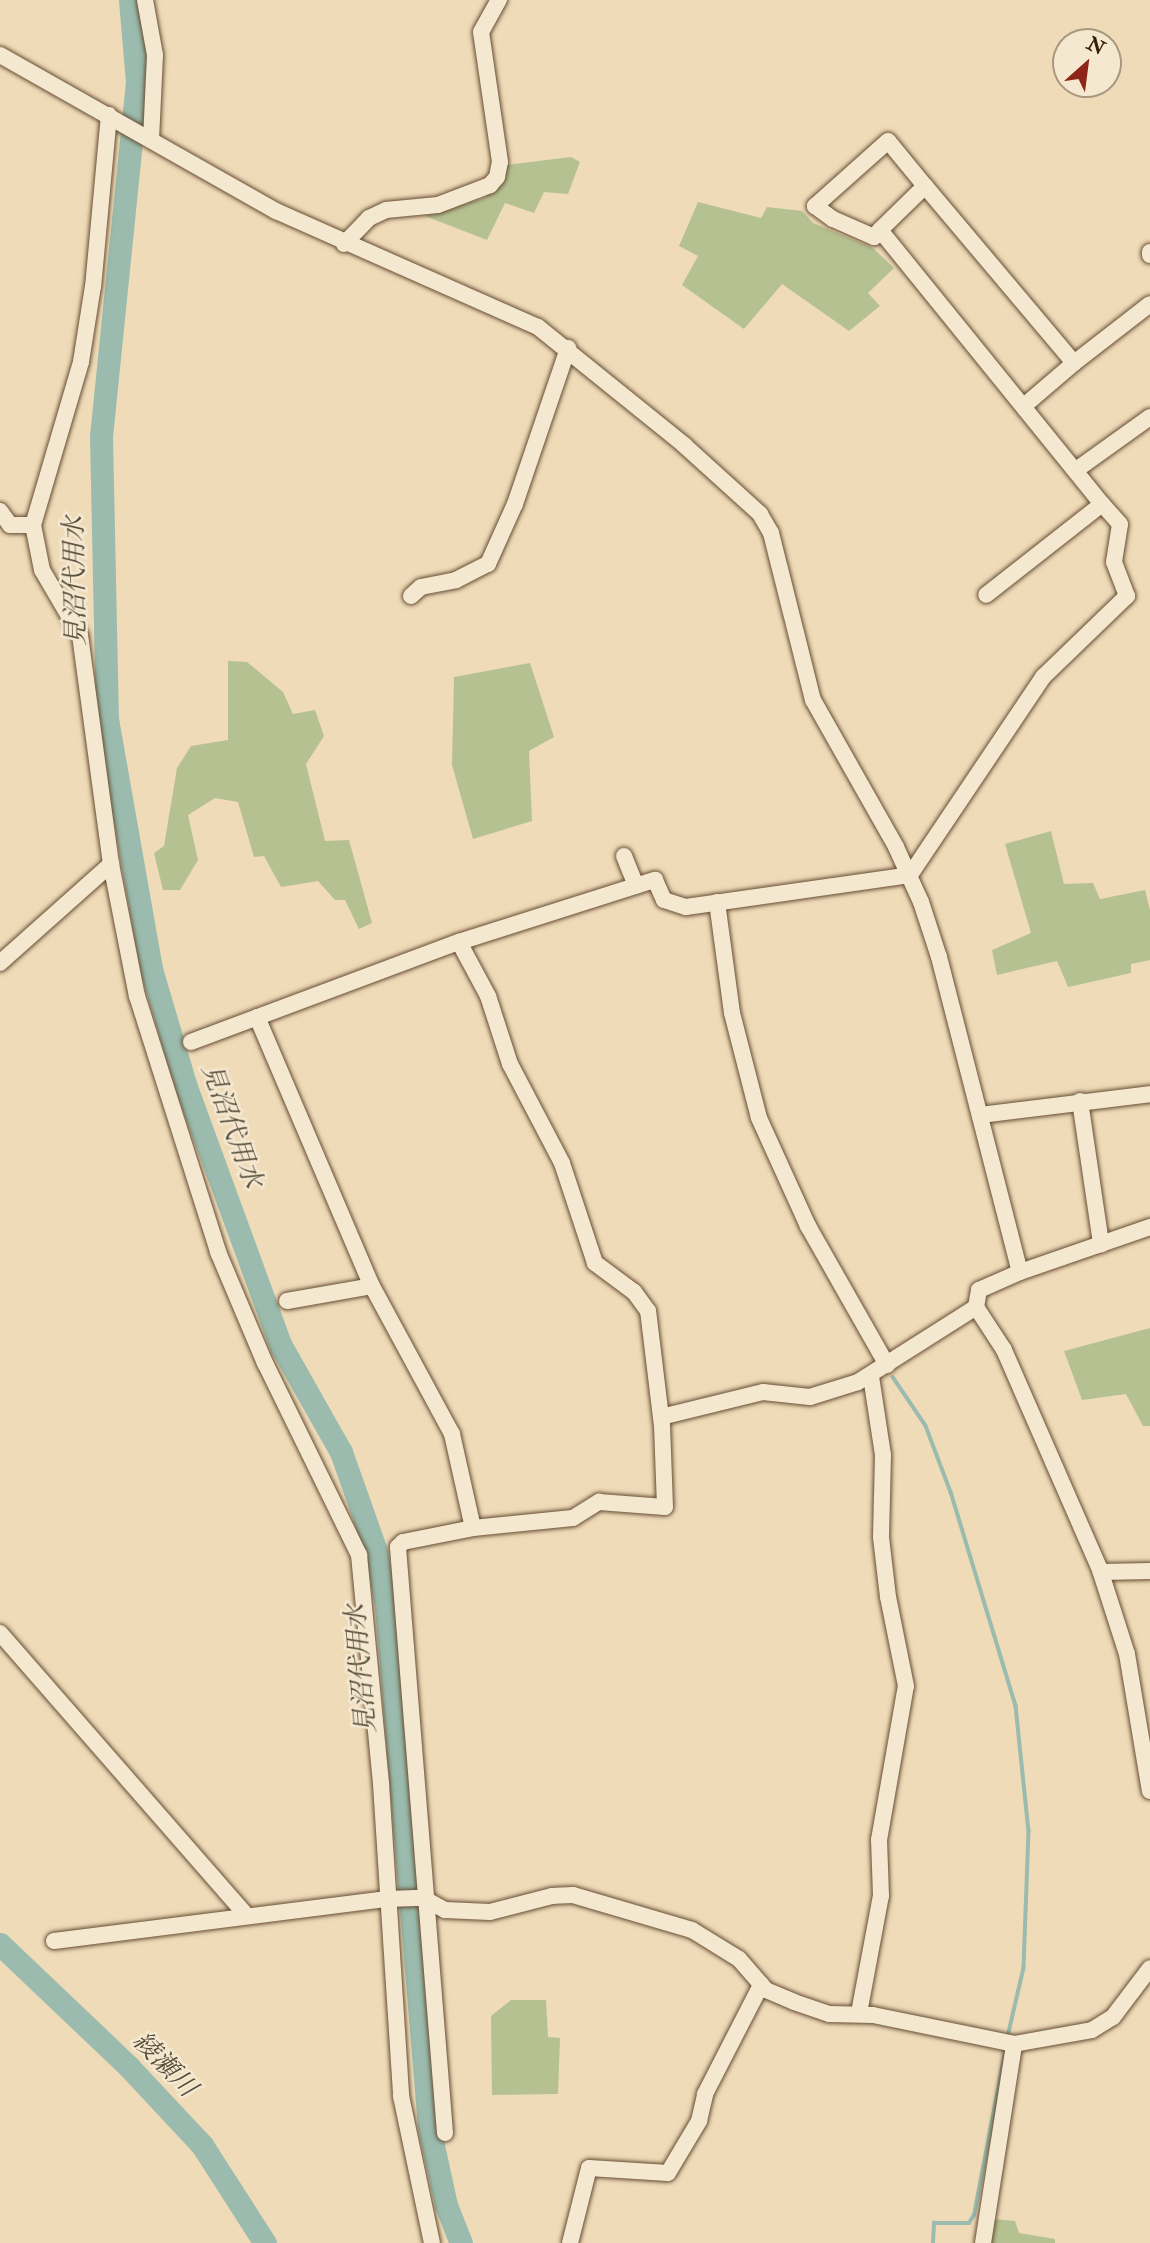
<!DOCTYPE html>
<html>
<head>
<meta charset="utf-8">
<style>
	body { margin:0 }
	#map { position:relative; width:1150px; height:2243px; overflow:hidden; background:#efdbb8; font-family:"IM FELL Double Pica","Noto Serif JP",serif }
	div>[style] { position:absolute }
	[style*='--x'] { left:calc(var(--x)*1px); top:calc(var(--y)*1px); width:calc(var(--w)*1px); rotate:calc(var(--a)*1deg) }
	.green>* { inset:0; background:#b6c191 }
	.stream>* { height:3.5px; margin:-1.75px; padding:0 1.75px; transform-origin:1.75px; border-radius:1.75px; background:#9abbad }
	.river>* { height:23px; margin:-11.5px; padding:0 11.5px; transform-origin:11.5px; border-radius:11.5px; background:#9abbad }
	.roads { filter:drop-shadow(0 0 2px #664d33) drop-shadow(0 0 2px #664d33) }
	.minor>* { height:16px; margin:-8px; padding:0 8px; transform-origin:8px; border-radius:8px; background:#f5e8d1 }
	span { translate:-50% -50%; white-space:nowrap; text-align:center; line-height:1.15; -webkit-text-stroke:5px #f5e8d1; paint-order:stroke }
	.water-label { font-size:26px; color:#564d39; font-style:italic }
	.north { position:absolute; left:1052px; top:28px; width:70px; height:70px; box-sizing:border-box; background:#f5e8d1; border:2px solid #aa9780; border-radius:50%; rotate:28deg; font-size:19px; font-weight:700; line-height:28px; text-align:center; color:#391e07 }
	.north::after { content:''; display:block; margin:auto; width:24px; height:32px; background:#8f2418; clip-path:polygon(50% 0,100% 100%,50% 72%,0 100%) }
</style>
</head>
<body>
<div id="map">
	<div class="green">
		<div style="clip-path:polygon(571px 157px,580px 162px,568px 194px,544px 192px,534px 213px,505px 203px,487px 240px,425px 216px,485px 198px,501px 180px,506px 165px)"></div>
		<div style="clip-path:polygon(698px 202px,761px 218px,767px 207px,802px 211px,813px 223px,873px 248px,894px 268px,868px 293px,880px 306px,849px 331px,782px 284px,744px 329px,682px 285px,698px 256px,679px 246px)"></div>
		<div style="clip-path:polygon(228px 661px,247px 662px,283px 692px,293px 714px,315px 710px,324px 736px,306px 764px,325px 841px,349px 840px,372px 923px,359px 929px,345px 900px,335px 900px,318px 881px,281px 887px,264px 856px,254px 857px,238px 802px,215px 798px,188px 815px,198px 860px,180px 890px,163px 890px,154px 853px,164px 846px,177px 768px,191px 746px,228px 740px)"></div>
		<div style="clip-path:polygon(530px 663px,554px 737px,529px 751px,532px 821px,473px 839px,452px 765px,454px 677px)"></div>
		<div style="clip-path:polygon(1051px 831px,1064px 884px,1093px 883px,1100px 899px,1145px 890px,1150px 910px,1150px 960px,1131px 964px,1131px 973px,1068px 987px,1057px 961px,997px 975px,992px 950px,1031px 933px,1005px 844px)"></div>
		<div style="clip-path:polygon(1150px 1328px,1150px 1426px,1143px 1426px,1126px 1394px,1082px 1400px,1064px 1351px)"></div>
		<div style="clip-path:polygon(511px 2000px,546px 2000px,548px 2037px,560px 2038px,558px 2094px,492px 2095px,491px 2016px)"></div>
		<div style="clip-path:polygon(991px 2219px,1015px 2221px,1019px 2233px,1055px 2239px,1055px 2243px,990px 2243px)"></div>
	</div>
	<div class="stream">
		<div style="--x:893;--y:1377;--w:59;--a:56"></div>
		<div style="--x:926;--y:1426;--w:71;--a:69.3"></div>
		<div style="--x:951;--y:1492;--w:224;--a:73.1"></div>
		<div style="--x:1016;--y:1706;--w:126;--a:84.1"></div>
		<div style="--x:1029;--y:1831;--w:137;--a:92.1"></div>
		<div style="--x:1024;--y:1968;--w:71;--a:103.1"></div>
		<div style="--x:933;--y:2243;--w:20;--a:-87"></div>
		<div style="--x:934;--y:2223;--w:35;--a:0"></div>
		<div style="--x:969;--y:2223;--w:9;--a:-58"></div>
		<div style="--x:974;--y:2215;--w:170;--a:-79.2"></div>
	</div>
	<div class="river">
		<div style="--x:130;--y:0;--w:82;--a:85.1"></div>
		<div style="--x:137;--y:82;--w:355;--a:95.8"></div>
		<div style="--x:101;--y:435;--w:284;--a:88.8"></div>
		<div style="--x:107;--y:719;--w:254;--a:80"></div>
		<div style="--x:151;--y:969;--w:123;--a:73.5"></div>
		<div style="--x:186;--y:1087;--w:276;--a:69.9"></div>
		<div style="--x:281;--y:1346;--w:122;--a:60.5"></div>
		<div style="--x:341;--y:1452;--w:105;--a:70.5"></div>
		<div style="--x:376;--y:1551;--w:56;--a:79.7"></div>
		<div style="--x:386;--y:1606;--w:523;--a:85.28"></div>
		<div style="--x:429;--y:2127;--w:80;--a:77.7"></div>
		<div style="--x:446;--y:2205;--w:41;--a:68.5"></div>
		<div style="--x:0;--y:1944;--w:178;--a:43.6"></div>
		<div style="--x:129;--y:2067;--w:107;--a:46.9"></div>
		<div style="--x:202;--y:2145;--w:117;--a:57.3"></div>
	</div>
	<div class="roads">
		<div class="minor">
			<div style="--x:145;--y:0;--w:56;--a:79.7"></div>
			<div style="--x:155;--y:55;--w:84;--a:92.7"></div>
			<div style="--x:0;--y:55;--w:317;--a:29.5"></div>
			<div style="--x:276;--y:211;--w:287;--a:23.9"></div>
			<div style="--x:538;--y:327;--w:188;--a:38.9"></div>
			<div style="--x:684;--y:445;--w:103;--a:42.2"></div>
			<div style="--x:760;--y:514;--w:22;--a:60"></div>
			<div style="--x:771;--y:533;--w:172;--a:75.9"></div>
			<div style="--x:813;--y:700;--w:169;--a:60.5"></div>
			<div style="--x:896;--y:847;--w:60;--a:65.6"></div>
			<div style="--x:921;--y:902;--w:58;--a:71.9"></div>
			<div style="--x:939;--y:957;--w:325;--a:75.6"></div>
			<div style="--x:1020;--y:1272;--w:138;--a:-19.1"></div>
			<div style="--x:109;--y:115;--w:172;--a:95.3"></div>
			<div style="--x:93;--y:286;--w:77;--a:99"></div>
			<div style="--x:81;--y:362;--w:170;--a:106.4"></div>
			<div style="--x:33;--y:525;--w:46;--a:78.7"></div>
			<div style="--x:42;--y:570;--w:75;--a:59.7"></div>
			<div style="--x:80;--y:635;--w:231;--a:82.3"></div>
			<div style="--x:111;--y:864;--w:135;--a:78.9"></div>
			<div style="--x:137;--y:996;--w:269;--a:72.4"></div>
			<div style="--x:218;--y:1252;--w:121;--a:67.1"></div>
			<div style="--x:265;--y:1363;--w:214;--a:63.9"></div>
			<div style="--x:359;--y:1555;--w:230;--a:84.5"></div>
			<div style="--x:381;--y:1784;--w:313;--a:86.3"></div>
			<div style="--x:401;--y:2096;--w:150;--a:78.1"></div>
			<div style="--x:925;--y:186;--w:58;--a:-129.4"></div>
			<div style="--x:888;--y:141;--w:98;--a:138.3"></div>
			<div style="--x:815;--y:206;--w:22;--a:36"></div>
			<div style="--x:833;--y:219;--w:45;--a:23.7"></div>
			<div style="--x:874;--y:237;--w:9;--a:-49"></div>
			<div style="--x:880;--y:230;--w:353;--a:51"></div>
			<div style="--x:1102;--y:504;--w:147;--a:141.9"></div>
			<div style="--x:880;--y:230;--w:63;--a:-44.4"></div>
			<div style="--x:925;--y:186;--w:231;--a:49.9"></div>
			<div style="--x:1074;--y:363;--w:96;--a:-37.8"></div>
			<div style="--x:344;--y:244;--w:36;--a:-46"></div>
			<div style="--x:369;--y:218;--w:19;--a:-25"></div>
			<div style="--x:386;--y:210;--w:52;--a:-5.5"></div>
			<div style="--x:438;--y:205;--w:56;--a:-21"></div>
			<div style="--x:490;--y:185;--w:11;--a:-49"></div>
			<div style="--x:497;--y:177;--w:15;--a:-79"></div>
			<div style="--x:500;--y:162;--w:131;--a:-98.3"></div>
			<div style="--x:481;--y:32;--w:37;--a:-61"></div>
			<div style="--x:1150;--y:252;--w:3;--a:90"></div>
			<div style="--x:1025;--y:405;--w:65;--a:-40.6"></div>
			<div style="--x:1076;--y:470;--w:91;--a:-35.6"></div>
			<div style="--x:0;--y:511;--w:17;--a:54"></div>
			<div style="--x:10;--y:525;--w:23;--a:0"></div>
			<div style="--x:411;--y:596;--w:13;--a:-42"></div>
			<div style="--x:421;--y:587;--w:36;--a:-11"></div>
			<div style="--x:456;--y:580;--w:36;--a:-27"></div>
			<div style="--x:488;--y:564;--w:66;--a:-65.8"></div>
			<div style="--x:515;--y:504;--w:165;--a:-71.2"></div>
			<div style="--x:624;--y:856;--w:32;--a:68"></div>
			<div style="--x:717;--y:902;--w:112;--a:82.3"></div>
			<div style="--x:732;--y:1013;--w:108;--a:75.6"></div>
			<div style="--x:759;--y:1118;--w:119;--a:65.6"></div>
			<div style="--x:808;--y:1226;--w:160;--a:60.4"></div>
			<div style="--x:0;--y:963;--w:149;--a:-41.7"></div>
			<div style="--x:257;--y:1017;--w:293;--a:66.9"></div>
			<div style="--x:191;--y:1042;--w:286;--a:-20.5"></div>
			<div style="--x:459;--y:942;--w:206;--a:-17.6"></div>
			<div style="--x:655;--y:880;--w:22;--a:66"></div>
			<div style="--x:664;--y:900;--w:23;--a:18"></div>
			<div style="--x:686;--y:907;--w:226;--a:-8.1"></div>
			<div style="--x:910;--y:875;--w:239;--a:-56.1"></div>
			<div style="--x:1043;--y:677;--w:117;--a:-44"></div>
			<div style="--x:1127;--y:596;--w:36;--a:-111"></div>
			<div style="--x:1114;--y:562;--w:38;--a:-81"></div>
			<div style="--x:1120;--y:524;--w:27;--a:-132"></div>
			<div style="--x:1080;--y:1101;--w:145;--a:81.6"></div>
			<div style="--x:980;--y:1115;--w:171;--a:-7"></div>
			<div style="--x:1020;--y:1272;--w:45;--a:156.3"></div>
			<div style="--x:979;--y:1290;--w:17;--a:100"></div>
			<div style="--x:976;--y:1307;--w:51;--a:56.9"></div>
			<div style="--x:1004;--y:1350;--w:240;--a:66.4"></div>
			<div style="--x:1100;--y:1570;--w:88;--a:72.2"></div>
			<div style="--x:1127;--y:1654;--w:139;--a:80.5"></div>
			<div style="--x:287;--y:1301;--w:86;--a:-10"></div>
			<div style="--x:372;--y:1286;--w:168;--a:61.6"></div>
			<div style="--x:452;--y:1434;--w:96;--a:77.4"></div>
			<div style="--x:661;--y:1417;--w:105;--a:-13.8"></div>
			<div style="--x:763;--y:1392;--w:47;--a:6.1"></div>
			<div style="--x:810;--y:1397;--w:50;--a:-17.4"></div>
			<div style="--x:858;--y:1382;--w:140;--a:-32.4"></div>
			<div style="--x:1101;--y:1572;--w:49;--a:-1.2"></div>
			<div style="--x:0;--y:1633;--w:373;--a:48.9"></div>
			<div style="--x:54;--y:1941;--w:336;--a:-7.2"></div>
			<div style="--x:387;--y:1899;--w:36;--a:-2"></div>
			<div style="--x:423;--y:1898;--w:25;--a:29"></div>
			<div style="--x:445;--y:1910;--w:45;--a:2.5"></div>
			<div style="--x:490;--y:1912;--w:64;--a:-14.5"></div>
			<div style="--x:552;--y:1896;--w:21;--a:-3"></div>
			<div style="--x:573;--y:1895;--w:124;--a:16.4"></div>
			<div style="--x:692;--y:1930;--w:55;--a:31.7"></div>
			<div style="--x:739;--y:1959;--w:41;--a:48.9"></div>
			<div style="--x:766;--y:1990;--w:30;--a:23"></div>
			<div style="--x:794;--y:2002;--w:37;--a:19"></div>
			<div style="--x:829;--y:2014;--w:44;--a:1.3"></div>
			<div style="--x:873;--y:2015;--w:144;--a:11.6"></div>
			<div style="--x:1014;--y:2044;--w:79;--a:-10.2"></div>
			<div style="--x:1092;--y:2030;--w:25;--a:-32"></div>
			<div style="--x:1113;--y:2017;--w:61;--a:-52.9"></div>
			<div style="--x:859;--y:2013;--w:119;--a:-79.4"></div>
			<div style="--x:881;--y:1896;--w:56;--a:-92"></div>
			<div style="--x:879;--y:1840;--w:156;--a:-80.1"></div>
			<div style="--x:906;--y:1686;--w:91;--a:-101.4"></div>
			<div style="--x:888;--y:1597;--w:60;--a:-96.7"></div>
			<div style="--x:881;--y:1537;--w:82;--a:-88.6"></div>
			<div style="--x:883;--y:1455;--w:79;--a:-98.7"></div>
			<div style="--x:445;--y:2133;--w:588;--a:-94.59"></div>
			<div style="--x:398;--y:1547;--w:7;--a:-45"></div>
			<div style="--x:403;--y:1542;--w:71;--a:-11.3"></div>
			<div style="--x:473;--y:1528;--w:100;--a:-5.7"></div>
			<div style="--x:573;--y:1518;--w:31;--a:-32"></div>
			<div style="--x:599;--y:1502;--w:66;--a:4.3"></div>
			<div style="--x:665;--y:1507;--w:81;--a:-92.1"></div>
			<div style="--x:662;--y:1426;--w:116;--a:-96.9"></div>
			<div style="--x:648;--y:1311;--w:24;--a:-126"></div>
			<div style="--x:634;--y:1292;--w:49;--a:-143.4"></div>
			<div style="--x:595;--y:1263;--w:105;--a:-108.3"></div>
			<div style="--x:562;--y:1163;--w:112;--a:-117.7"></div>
			<div style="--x:510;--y:1064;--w:71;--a:-107.9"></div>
			<div style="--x:488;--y:996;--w:61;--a:-118.2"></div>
			<div style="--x:570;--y:2243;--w:77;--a:-75.8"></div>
			<div style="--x:589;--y:2168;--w:79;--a:3.6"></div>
			<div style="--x:668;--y:2173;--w:61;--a:-59.2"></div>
			<div style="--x:699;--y:2121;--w:28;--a:-77"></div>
			<div style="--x:705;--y:2094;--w:123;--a:-62.8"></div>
			<div style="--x:983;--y:2243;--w:201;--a:-81.1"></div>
		</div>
	</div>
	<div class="water-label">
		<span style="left:76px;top:581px;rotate:-91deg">見沼代用水</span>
		<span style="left:231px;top:1126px;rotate:70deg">見沼代用水</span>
		<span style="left:362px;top:1669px;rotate:-95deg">見沼代用水</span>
		<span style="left:164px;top:2065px;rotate:46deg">綾瀬川</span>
	</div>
	<div class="north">N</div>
</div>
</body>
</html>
